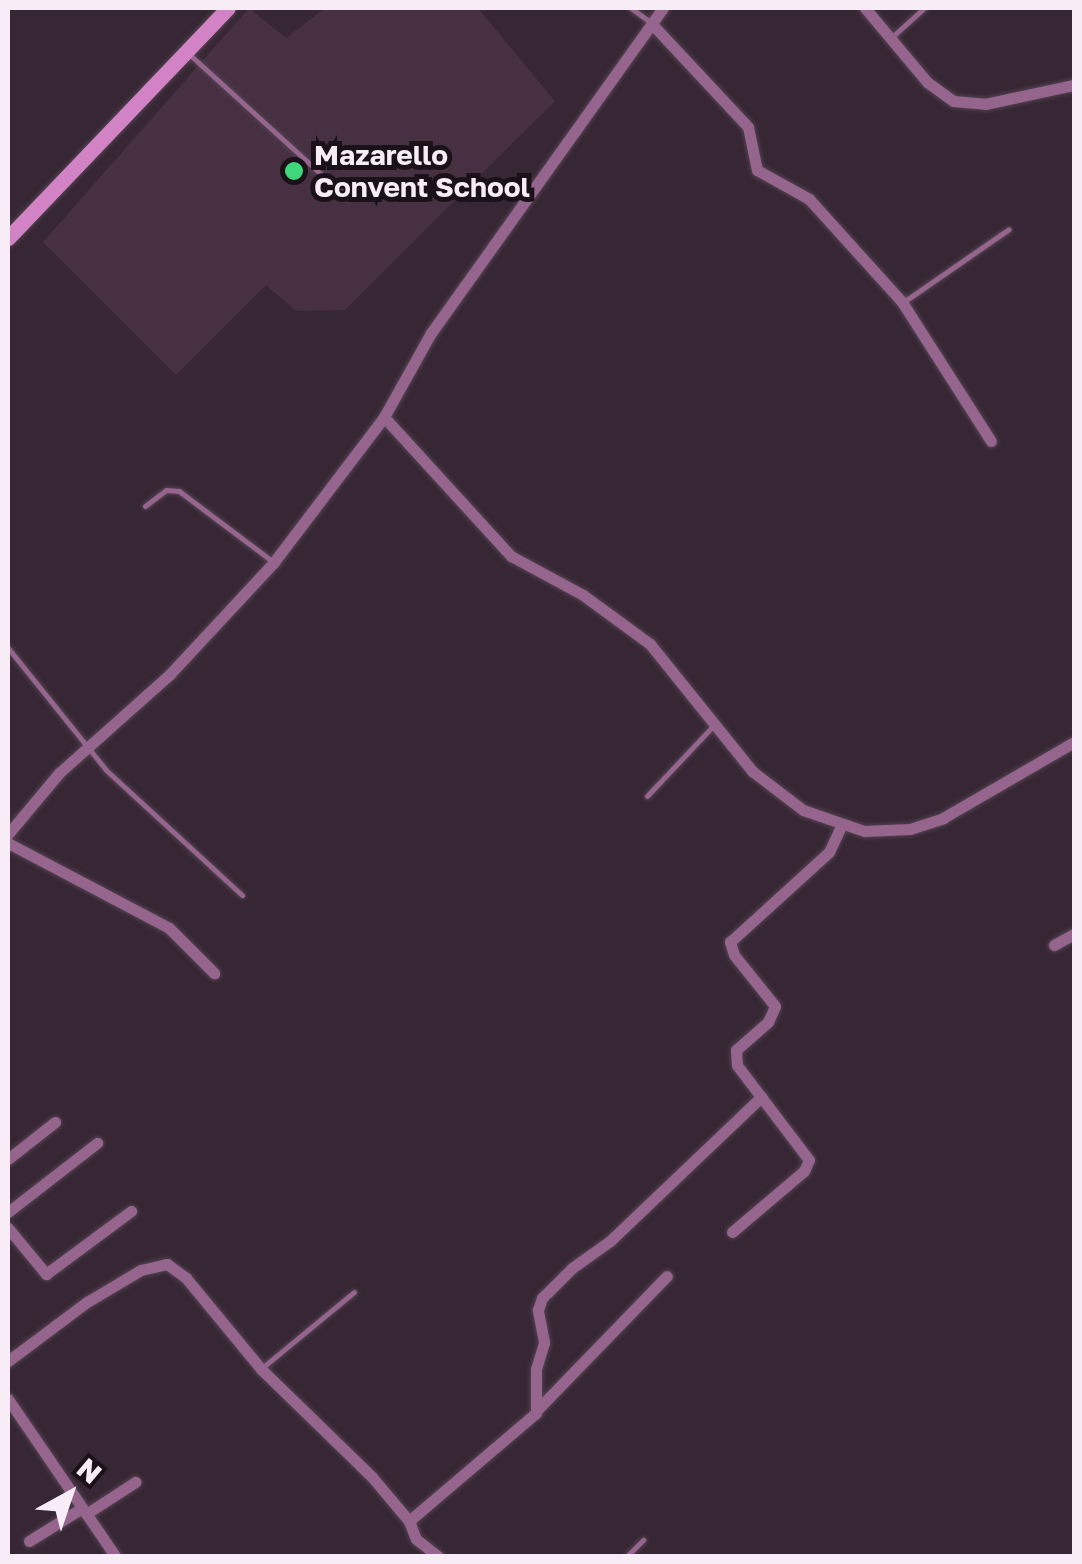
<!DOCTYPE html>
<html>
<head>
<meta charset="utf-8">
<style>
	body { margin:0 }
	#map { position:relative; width:1082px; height:1564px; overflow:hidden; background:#372634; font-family:"Golos Text",sans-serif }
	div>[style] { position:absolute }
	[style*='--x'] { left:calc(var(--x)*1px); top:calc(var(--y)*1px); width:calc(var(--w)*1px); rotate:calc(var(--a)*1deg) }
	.built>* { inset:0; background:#463042 }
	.roads { filter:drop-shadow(0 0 2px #52424f) drop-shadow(0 0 2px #52424f) }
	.lane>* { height:5px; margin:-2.5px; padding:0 2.5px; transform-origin:2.5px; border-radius:2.5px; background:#96658e }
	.street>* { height:11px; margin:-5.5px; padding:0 5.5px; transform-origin:5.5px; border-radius:5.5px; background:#96658e }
	.secondary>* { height:15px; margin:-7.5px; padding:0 7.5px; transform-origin:7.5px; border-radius:7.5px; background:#d283c6 }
	.dots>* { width:28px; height:28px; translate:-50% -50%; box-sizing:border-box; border:5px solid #1a1218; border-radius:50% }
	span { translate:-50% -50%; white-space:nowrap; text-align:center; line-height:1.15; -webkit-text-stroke:10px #1a1218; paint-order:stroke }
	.poi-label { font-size:28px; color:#f8edf6; font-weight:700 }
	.left { translate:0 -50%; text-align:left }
	.frame { position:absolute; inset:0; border:10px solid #f8edf6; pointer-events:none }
	.north { position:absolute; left:20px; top:1444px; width:100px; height:100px; -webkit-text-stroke:8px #1a1218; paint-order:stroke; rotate:40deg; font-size:28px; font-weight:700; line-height:40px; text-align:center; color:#f8edf6 }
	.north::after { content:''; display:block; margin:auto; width:35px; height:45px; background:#f8edf6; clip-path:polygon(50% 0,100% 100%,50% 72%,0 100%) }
</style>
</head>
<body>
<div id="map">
	<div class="built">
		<div style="clip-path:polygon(249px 8px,286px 38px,325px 8px,478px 8px,555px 101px,345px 310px,296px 311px,266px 285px,176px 375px,43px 242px)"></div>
	</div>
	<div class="roads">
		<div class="lane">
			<div style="--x:631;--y:8;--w:22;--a:36"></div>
			<div style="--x:893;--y:36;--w:42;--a:-42.1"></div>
			<div style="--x:189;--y:54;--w:214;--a:42.3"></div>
			<div style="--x:905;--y:301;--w:126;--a:-34.7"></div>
			<div style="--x:145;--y:506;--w:26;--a:-37"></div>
			<div style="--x:166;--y:490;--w:13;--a:4"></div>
			<div style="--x:179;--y:491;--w:116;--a:37"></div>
			<div style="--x:8;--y:648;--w:156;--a:51.2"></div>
			<div style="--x:106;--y:770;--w:185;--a:42.6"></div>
			<div style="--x:647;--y:796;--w:98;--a:-46.7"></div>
			<div style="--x:263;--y:1367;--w:118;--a:-39.5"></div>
			<div style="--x:627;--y:1556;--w:23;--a:-45"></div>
		</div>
		<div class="street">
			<div style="--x:865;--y:8;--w:97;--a:50"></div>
			<div style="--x:927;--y:82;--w:32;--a:36"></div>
			<div style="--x:953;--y:101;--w:32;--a:5"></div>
			<div style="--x:985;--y:104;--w:91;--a:-12.1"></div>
			<div style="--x:651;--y:23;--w:142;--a:47"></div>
			<div style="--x:748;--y:127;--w:44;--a:78.2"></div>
			<div style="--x:757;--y:170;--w:60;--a:29.1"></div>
			<div style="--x:809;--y:199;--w:139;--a:47.9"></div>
			<div style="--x:902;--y:302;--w:165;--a:57.4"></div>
			<div style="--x:384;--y:417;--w:188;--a:47.6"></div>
			<div style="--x:511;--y:556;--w:82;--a:28.4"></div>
			<div style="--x:583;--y:595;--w:83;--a:36.2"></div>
			<div style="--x:650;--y:644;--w:163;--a:51.2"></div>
			<div style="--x:752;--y:771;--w:64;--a:37.4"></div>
			<div style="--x:803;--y:810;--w:65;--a:19"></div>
			<div style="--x:864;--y:831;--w:46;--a:-2.5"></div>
			<div style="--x:910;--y:829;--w:35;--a:-18"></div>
			<div style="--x:943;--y:818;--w:151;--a:-30.1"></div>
			<div style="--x:8;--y:834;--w:80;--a:-50.1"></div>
			<div style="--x:59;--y:773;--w:149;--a:-41.7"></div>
			<div style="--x:170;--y:674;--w:153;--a:-47.1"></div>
			<div style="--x:274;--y:562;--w:182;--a:-52.8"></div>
			<div style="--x:384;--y:417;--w:96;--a:-60.8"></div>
			<div style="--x:431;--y:333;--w:399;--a:-54.5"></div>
			<div style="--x:8;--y:843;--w:182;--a:27.8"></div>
			<div style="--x:169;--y:928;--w:64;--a:45"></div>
			<div style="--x:1054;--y:945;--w:23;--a:-29"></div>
			<div style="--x:8;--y:1159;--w:60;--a:-38.2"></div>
			<div style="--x:8;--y:1212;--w:113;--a:-37.8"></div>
			<div style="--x:8;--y:1228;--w:60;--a:50.4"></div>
			<div style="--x:46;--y:1274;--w:106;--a:-36.5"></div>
			<div style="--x:732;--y:1232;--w:94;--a:-40.3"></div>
			<div style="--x:804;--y:1171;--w:12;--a:-66"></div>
			<div style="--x:809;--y:1160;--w:119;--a:-127.2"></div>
			<div style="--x:737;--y:1065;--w:15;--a:-94"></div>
			<div style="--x:736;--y:1050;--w:43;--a:-41.2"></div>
			<div style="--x:768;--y:1022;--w:17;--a:-66"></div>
			<div style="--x:775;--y:1006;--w:65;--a:-128.8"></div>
			<div style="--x:734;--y:955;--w:14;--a:-107"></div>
			<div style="--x:730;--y:942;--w:134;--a:-42.3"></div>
			<div style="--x:829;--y:852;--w:29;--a:-65"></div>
			<div style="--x:8;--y:1361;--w:99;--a:-36.8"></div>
			<div style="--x:87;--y:1302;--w:63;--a:-30.7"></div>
			<div style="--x:141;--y:1270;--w:27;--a:-13"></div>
			<div style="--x:167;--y:1264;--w:24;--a:36"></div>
			<div style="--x:186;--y:1278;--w:118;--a:50.5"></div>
			<div style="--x:261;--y:1369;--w:155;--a:44.2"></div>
			<div style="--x:372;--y:1477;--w:57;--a:49.9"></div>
			<div style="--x:409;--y:1521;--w:19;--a:69"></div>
			<div style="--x:416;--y:1539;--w:28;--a:38"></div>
			<div style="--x:8;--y:1399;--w:190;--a:55.7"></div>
			<div style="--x:538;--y:1409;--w:185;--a:-45.9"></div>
			<div style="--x:86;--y:1514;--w:59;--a:-33.1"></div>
			<div style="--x:409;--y:1521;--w:167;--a:-40.4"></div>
			<div style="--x:536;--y:1413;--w:44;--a:-90"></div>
			<div style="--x:536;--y:1369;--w:28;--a:-73"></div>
			<div style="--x:544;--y:1342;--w:33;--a:-101"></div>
			<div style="--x:538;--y:1310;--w:13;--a:-72"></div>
			<div style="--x:542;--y:1298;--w:42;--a:-45"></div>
			<div style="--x:572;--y:1268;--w:47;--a:-35.4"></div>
			<div style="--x:610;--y:1241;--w:209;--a:-43.6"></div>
			<div style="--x:29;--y:1541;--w:62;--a:-31.9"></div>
		</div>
		<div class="secondary">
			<div style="--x:8;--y:238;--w:318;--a:-46.3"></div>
		</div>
	</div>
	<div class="dots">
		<div style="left:294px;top:171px;background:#40d77c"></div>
	</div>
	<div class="poi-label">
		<span class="left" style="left:314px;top:171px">Mazarello<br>Convent School</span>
	</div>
	<div class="frame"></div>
	<div class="north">N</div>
</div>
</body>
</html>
